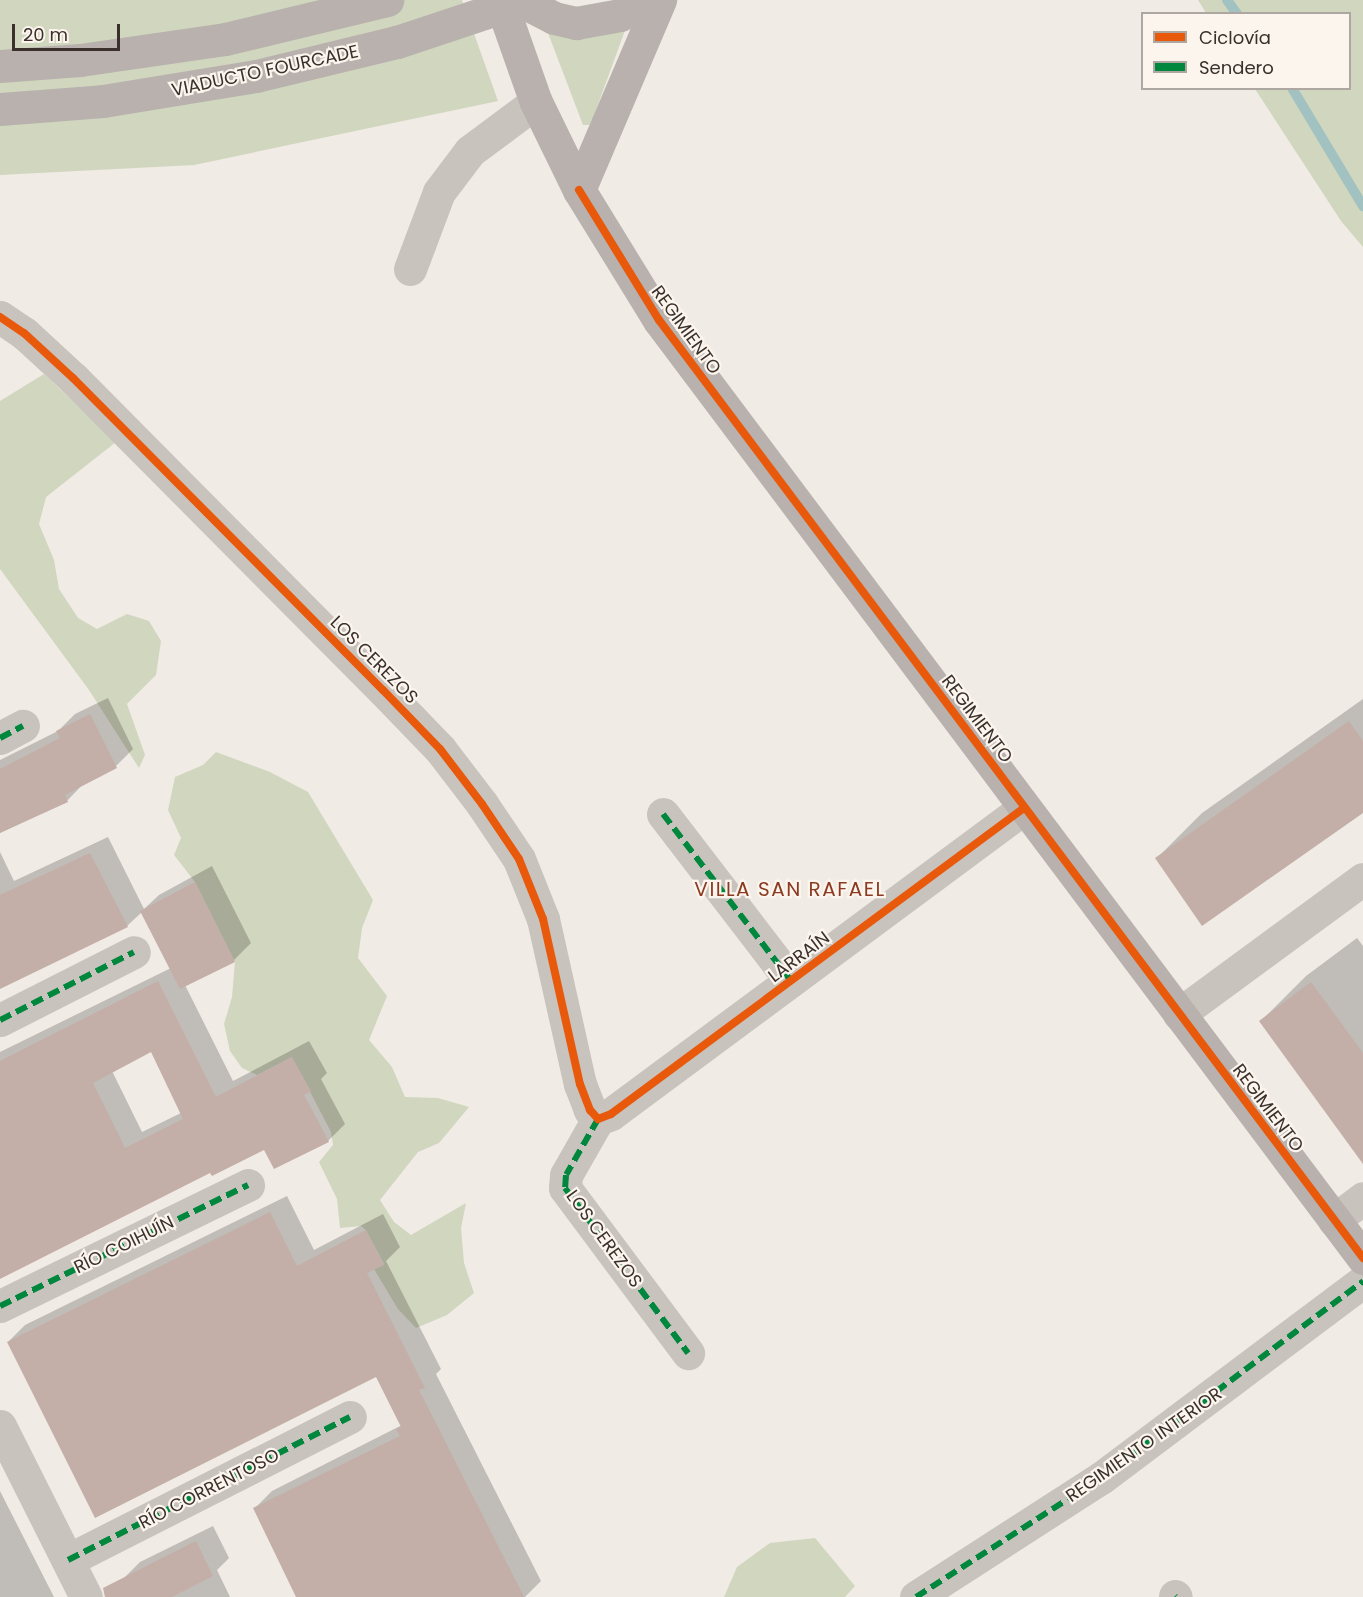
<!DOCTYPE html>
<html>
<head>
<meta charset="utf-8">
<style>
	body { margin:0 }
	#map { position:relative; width:1363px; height:1597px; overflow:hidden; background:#f0ebe5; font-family:Poppins,sans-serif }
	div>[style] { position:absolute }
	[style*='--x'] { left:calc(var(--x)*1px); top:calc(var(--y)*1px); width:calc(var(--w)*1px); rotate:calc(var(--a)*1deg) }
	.green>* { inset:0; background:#d1d6bf }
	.shadow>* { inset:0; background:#0003 }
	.stream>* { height:10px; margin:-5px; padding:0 5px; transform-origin:5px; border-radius:5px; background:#a1c2c1 }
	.building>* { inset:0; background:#c3afa7 }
	.minor>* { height:33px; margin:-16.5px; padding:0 16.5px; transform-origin:16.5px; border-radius:16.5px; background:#c9c3be }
	.major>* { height:33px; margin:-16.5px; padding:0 16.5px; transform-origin:16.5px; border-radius:16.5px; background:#b8b1ad }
	.major-bridge>* { height:33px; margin:-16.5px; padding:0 16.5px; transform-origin:16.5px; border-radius:16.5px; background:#b8b1ad }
	.quiet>* { height:6px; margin-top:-3px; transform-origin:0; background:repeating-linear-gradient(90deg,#00873e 0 12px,transparent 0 18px) }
	.cycleway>* { height:8px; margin:-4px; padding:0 4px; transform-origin:4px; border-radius:4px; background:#e8590c }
	span { translate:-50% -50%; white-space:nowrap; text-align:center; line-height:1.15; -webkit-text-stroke:4.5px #fbf5ee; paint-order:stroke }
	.street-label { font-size:18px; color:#3b302b }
	.neighbourhood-label { font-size:20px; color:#8c3b22; letter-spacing:1.5px }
	.legend { position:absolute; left:1141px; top:12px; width:210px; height:78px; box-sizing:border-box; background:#fbf5ee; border:2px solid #aea6a0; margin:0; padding:8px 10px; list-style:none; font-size:18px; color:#3b302b }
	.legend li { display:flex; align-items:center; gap:12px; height:30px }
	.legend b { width:30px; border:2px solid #aea6a0 }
	.scale { position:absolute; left:12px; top:24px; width:108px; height:27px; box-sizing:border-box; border:3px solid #3b302b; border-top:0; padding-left:8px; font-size:18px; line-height:21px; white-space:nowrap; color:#3b302b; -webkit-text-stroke:4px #fbf5ee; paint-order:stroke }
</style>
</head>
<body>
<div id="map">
	<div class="green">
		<div style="clip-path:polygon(0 0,462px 0,498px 101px,194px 165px,0 175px)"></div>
		<div style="clip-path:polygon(1198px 0,1363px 0,1363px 247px,1341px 221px,1255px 89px,1350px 88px,1350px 14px,1206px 13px)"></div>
		<div style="clip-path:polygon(627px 25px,593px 118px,589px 125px,583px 125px,548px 33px)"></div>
		<div style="clip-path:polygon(44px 374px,116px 442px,46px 497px,39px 524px,54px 560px,59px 589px,78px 618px,97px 629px,127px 614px,149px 621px,161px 641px,156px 675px,127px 704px,145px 755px,139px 768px,89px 690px,0 569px,0 401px)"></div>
		<div style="clip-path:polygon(216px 752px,270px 772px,308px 792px,373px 900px,362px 928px,358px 958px,387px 996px,369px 1040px,392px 1067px,405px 1097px,438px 1098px,469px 1107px,439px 1143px,418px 1152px,380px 1200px,394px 1222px,411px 1235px,466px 1203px,461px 1228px,464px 1263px,474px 1293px,447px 1315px,416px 1328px,398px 1309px,374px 1269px,384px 1264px,366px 1230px,361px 1226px,340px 1228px,337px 1199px,319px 1162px,333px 1145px,331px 1132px,292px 1057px,257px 1075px,242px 1068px,230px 1051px,224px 1024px,232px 997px,235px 962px,195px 882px,174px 855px,181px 838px,168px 810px,175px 777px,203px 765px)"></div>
		<div style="clip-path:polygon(815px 1538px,855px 1586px,845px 1597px,724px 1597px,737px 1567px,770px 1543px)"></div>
	</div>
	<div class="shadow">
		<div style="clip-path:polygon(108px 698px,133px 749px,116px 766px,84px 783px,67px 801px,0 833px,0 760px,58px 731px,75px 714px)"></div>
		<div style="clip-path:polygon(1363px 699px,1363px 811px,1157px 858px,1202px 813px)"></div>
		<div style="clip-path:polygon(evenodd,108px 837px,144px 909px,159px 895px,212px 866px,251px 943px,234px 960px,185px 985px,233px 1081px,309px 1041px,327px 1073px,321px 1079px,345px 1124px,328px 1141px,265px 1148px,211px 1171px,0 1277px,0 1052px,171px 968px,142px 912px,127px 926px,0 988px,0 852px,14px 881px,108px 837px,152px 1050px,181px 1113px,142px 1132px,112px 1071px,152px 1050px)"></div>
		<div style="clip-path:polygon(1357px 938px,1363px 946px,1363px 1129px,1261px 1021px,1306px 976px)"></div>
		<div style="clip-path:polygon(287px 1196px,314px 1250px,383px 1214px,400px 1247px,386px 1261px,441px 1369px,436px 1374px,541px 1581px,525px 1597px,298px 1597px,255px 1508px,272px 1491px,402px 1425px,377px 1374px,8px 1342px,25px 1325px)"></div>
		<div style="clip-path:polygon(0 1491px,54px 1597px,0 1597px)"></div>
		<div style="clip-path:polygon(213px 1526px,229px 1558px,217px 1570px,230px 1597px,132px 1597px,123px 1579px,140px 1562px)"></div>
	</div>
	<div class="stream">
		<div style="--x:1227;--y:0;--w:17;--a:54"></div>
		<div style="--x:1292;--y:88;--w:138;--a:59"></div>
	</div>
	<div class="building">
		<div style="clip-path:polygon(90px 714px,117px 768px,65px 795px,68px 802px,0 833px,0 769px,60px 738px,56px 731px)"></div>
		<div style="clip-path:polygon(1349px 721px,1363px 741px,1363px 813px,1202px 926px,1155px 858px)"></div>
		<div style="clip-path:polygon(90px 853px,128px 927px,0 989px,0 895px)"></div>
		<div style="clip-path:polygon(195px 882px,235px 962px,180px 989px,140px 911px)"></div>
		<div style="clip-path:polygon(evenodd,158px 981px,216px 1097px,292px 1057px,311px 1091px,304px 1095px,329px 1142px,274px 1169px,264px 1150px,212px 1176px,210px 1173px,0 1279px,0 1061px,158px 981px,151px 1052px,183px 1119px,125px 1148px,93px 1083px,151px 1052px)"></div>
		<div style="clip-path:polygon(1311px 982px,1363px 1053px,1363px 1164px,1259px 1021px)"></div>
		<div style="clip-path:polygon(270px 1212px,297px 1266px,366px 1230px,384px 1265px,367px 1273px,425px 1388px,419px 1390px,524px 1597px,296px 1597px,253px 1508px,400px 1436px,396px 1429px,401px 1427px,376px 1377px,95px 1518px,7px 1342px)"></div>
		<div style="clip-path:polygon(196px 1541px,213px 1576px,172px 1597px,105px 1597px,103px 1588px)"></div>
	</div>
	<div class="minor">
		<div style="--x:410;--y:269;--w:82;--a:-69.4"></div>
		<div style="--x:439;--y:192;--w:51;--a:-52.9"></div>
		<div style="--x:470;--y:151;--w:82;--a:-36.6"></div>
		<div style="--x:0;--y:317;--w:29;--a:34"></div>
		<div style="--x:24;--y:333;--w:67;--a:42.6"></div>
		<div style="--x:73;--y:378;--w:440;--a:45.2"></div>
		<div style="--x:383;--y:690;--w:82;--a:46"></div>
		<div style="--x:440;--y:749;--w:69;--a:52.6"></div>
		<div style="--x:482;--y:804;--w:66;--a:56.1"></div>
		<div style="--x:519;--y:859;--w:65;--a:68.2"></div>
		<div style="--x:543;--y:919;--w:169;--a:77.4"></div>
		<div style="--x:580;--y:1084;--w:28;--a:69"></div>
		<div style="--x:590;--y:1110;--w:12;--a:48"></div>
		<div style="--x:598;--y:1119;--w:14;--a:-21"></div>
		<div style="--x:611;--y:1114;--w:514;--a:-36.54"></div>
		<div style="--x:0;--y:738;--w:26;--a:-28"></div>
		<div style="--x:663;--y:814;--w:210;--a:52.5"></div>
		<div style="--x:1179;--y:1014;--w:228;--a:-36.3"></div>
		<div style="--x:0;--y:1020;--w:150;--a:-26.9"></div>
		<div style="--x:598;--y:1119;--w:64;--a:119.7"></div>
		<div style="--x:566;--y:1175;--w:13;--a:94"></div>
		<div style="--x:565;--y:1188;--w:206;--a:53.3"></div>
		<div style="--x:1334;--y:1220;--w:36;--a:-37"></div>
		<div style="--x:0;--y:1306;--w:276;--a:-26"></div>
		<div style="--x:0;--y:1426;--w:191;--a:63.3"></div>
		<div style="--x:68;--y:1560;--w:316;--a:-26.9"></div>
		<div style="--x:1175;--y:1596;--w:1;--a:45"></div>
		<div style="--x:916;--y:1597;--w:220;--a:-32.8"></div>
		<div style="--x:1101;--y:1478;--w:328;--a:-36.9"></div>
	</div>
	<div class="major">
		<div style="--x:500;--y:0;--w:108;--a:70.6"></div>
		<div style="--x:536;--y:102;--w:98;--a:64"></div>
		<div style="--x:579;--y:190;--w:153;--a:58.4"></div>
		<div style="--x:659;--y:320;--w:1173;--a:53.11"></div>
		<div style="--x:519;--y:0;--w:39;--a:27"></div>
		<div style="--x:554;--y:18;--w:23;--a:13"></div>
		<div style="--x:576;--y:23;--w:45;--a:-10.3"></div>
		<div style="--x:620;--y:15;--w:27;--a:-33"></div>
		<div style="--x:0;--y:66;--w:80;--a:-4.3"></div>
		<div style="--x:80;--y:60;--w:147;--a:-8.2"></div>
		<div style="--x:225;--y:39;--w:167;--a:-13.5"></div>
		<div style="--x:579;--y:190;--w:207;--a:-66.9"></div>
	</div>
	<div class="major-bridge">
		<div style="--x:0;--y:109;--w:103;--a:-4.4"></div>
		<div style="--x:103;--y:101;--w:155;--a:-9.3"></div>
		<div style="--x:256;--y:76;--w:145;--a:-13.6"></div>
		<div style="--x:397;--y:42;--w:133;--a:-18.4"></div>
	</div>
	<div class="quiet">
		<div style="--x:0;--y:738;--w:26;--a:-28"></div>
		<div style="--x:663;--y:814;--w:210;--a:52.5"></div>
		<div style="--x:0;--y:1020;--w:150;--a:-26.9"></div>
		<div style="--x:598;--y:1119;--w:64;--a:119.7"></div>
		<div style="--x:566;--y:1175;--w:13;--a:94"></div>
		<div style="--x:565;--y:1188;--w:206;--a:53.3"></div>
		<div style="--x:0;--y:1306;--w:276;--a:-26"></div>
		<div style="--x:68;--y:1560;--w:316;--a:-26.9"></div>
		<div style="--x:1175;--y:1596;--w:1;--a:45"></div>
		<div style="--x:916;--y:1597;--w:220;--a:-32.8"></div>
		<div style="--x:1101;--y:1478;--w:328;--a:-36.9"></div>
	</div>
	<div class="cycleway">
		<div style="--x:579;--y:190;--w:153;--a:58.4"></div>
		<div style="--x:659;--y:320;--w:1173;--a:53.11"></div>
		<div style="--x:0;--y:317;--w:29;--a:34"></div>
		<div style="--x:24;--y:333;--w:67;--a:42.6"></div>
		<div style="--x:73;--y:378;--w:440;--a:45.2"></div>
		<div style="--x:383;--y:690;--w:82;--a:46"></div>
		<div style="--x:440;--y:749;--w:69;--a:52.6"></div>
		<div style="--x:482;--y:804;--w:66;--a:56.1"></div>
		<div style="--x:519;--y:859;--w:65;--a:68.2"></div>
		<div style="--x:543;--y:919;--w:169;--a:77.4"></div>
		<div style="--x:580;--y:1084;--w:28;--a:69"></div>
		<div style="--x:590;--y:1110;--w:12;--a:48"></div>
		<div style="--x:598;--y:1119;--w:14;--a:-21"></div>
		<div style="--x:611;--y:1114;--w:514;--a:-36.54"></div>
	</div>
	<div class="street-label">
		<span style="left:265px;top:71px;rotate:-12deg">VIADUCTO FOURCADE</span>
		<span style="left:686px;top:330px;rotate:54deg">REGIMIENTO</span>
		<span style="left:374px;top:660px;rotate:45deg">LOS CEREZOS</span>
		<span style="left:977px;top:719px;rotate:53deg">REGIMIENTO</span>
		<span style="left:799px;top:957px;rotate:-37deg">LARRAÍN</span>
		<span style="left:1268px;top:1108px;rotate:53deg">REGIMIENTO</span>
		<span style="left:604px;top:1239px;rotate:54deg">LOS CEREZOS</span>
		<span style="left:124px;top:1245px;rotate:-26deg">RÍO COIHUÍN</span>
		<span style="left:1144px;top:1445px;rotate:-35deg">REGIMIENTO INTERIOR</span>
		<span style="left:209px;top:1489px;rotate:-27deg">RÍO CORRENTOSO</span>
	</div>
	<div class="neighbourhood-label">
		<span style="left:790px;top:889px">VILLA SAN RAFAEL</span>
	</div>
	<ul class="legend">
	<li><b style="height:8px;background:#e8590c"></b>Ciclovía</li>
	<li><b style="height:8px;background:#00873e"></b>Sendero</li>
	</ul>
	<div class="scale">20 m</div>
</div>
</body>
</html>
